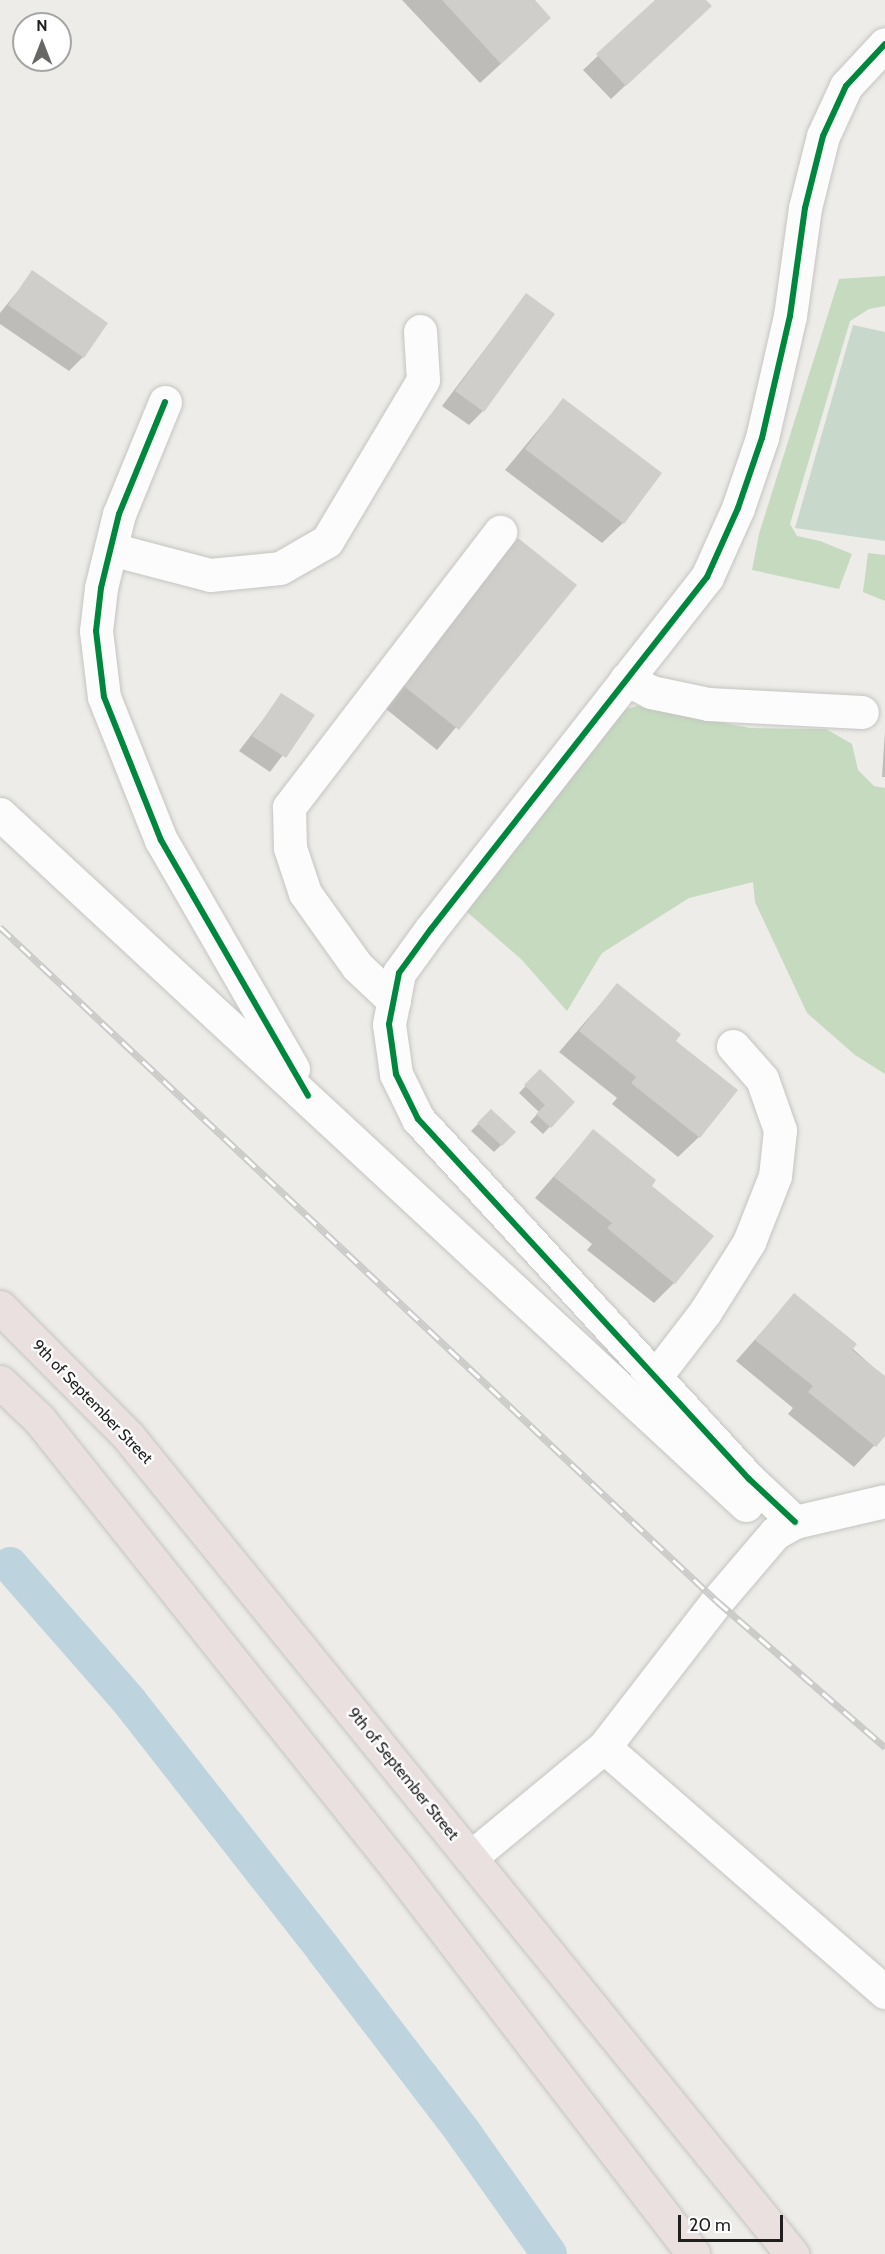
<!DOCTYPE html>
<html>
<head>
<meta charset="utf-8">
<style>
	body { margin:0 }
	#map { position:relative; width:885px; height:2254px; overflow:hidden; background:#edece8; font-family:Cabin,sans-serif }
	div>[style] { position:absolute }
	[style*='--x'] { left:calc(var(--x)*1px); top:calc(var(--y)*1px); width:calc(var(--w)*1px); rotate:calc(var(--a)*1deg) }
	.forest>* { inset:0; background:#c5dabf }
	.cemetery>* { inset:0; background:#c8d8ca }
	.shadow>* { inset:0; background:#0003 }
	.canal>* { height:36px; margin:-18px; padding:0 18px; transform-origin:18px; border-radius:18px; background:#bdd4de }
	.building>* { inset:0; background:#d0cecb }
	.roads { filter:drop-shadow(0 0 2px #c4c4c2) drop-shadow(0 0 2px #c4c4c2) }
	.minor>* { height:33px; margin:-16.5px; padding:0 16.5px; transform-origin:16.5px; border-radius:16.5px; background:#fcfcfc }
	.highway>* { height:33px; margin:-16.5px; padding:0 16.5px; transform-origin:16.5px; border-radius:16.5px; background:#eae0e0 }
	.rail>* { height:7px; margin-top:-3.5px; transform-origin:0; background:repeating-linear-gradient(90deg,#fff 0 14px,#cbcbca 0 28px); box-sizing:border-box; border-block:2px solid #cbcbca }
	.cycleway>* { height:6px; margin:-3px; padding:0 3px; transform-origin:3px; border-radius:3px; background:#00873e }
	span { translate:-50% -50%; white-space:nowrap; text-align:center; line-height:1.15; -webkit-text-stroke:4.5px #fff; paint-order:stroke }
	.street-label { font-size:16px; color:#1f1f1f }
	.north { position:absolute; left:12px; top:12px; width:60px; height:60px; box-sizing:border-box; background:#fff; border:2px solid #a5a5a5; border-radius:50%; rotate:0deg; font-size:16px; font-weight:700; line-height:24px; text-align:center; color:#1f1f1f }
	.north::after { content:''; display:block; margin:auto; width:21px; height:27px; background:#676765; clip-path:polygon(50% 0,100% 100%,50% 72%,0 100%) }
	.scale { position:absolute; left:678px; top:2215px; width:105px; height:27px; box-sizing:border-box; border:3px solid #1f1f1f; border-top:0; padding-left:8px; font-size:18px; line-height:21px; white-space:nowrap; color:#1f1f1f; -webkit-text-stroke:4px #fff; paint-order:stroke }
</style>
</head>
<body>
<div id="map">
	<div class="forest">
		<div style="clip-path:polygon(885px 276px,885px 306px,869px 309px,850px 321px,790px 524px,797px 536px,820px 541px,852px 554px,839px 589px,752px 570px,759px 534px,839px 279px)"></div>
		<div style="clip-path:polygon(868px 553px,885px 555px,885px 601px,863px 592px)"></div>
		<div style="clip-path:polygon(637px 706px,750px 728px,826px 729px,852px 744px,858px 770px,874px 786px,885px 788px,885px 1074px,855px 1055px,807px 1013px,755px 902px,753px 882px,689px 898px,602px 953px,567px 1011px,521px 959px,466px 911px,615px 712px)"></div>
	</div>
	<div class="cemetery">
		<div style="clip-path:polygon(853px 325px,885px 332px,885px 541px,795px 528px)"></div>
	</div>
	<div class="shadow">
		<div style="clip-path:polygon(402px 0,533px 0,529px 38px,480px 83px)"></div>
		<div style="clip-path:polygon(657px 0,704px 0,695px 20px,611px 99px,583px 70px)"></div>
		<div style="clip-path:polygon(33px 272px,83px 357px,69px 371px,0 324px,0 313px)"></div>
		<div style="clip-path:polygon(526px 295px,483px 411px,469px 425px,442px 406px)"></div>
		<div style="clip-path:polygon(563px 400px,623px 523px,602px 543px,505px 470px)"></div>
		<div style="clip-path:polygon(518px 540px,575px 585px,437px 750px,381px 705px)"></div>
		<div style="clip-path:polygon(282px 695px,313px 715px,270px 772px,239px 751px)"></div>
		<div style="clip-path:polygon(885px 731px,885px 777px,882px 777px)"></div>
		<div style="clip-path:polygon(617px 985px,674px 1041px,699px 1137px,678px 1157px,612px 1104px,617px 1098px,559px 1052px)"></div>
		<div style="clip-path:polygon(540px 1071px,573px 1102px,543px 1134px,530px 1122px,539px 1112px,519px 1093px)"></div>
		<div style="clip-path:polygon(491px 1111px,514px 1133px,494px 1152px,471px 1131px)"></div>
		<div style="clip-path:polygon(593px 1131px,649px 1186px,674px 1283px,654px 1303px,587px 1250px,592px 1244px,535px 1198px)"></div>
		<div style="clip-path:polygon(794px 1295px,885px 1378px,885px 1434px,854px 1467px,788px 1414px,793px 1408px,736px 1361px)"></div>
	</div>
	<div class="canal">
		<div style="--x:10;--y:1565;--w:181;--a:48.8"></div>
		<div style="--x:129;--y:1701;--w:316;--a:51.9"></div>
		<div style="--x:324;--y:1950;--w:229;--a:52.6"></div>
		<div style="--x:463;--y:2132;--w:149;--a:54.8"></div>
	</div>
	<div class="building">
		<div style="clip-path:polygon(442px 0,535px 0,551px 18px,501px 64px)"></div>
		<div style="clip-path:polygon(655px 0,706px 0,712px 6px,626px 86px,596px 54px)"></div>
		<div style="clip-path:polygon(32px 270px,108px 323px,84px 358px,8px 305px)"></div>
		<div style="clip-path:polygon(526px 293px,555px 314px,484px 412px,455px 391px)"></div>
		<div style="clip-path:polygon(563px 398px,662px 473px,624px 524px,525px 449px)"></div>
		<div style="clip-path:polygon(518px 538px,577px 585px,459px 730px,400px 683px)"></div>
		<div style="clip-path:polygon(281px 693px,315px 715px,286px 758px,252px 736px)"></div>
		<div style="clip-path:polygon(617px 983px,681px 1034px,676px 1041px,738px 1090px,700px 1138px,631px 1083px,636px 1077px,579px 1031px)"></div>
		<div style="clip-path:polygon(540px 1069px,575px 1102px,551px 1128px,536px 1114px,545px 1105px,524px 1085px)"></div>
		<div style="clip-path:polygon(491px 1109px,516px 1132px,502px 1146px,477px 1123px)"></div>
		<div style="clip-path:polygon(593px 1129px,656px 1180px,652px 1186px,714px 1236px,675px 1284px,607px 1228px,612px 1223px,554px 1177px)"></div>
		<div style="clip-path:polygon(794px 1293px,857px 1344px,852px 1350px,885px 1376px,885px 1436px,876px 1447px,808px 1392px,813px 1386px,755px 1340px)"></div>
	</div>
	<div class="roads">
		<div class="minor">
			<div style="--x:165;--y:402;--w:121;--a:112.3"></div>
			<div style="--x:119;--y:514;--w:76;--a:103.7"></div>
			<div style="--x:101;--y:588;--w:43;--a:96.6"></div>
			<div style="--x:96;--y:631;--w:66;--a:83.1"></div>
			<div style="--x:104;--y:697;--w:154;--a:68.3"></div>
			<div style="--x:161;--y:840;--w:264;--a:60"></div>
			<div style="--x:111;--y:549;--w:102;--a:14.7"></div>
			<div style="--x:210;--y:575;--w:70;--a:-5.7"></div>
			<div style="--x:280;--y:568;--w:54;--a:-29.9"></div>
			<div style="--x:327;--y:541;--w:187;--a:-59.2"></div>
			<div style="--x:423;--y:380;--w:49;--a:-93.5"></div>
			<div style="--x:626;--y:679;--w:28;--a:27"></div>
			<div style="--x:651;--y:692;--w:58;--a:11.9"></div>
			<div style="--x:708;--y:704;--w:154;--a:3"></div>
			<div style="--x:0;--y:814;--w:1017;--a:42.81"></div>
			<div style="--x:394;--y:1001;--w:51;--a:-136.6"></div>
			<div style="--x:357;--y:966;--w:90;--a:-125.5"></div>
			<div style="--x:305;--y:893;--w:47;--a:-108.4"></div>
			<div style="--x:290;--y:848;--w:41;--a:-91.4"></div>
			<div style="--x:289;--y:807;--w:347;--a:-52.5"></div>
			<div style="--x:655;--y:1377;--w:82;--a:-52.4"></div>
			<div style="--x:705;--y:1312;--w:83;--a:-57.8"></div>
			<div style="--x:749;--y:1242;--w:71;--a:-68.5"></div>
			<div style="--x:775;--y:1176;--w:46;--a:-83.8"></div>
			<div style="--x:780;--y:1130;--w:54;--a:-109.4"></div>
			<div style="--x:762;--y:1079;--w:44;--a:-131.3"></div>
			<div style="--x:795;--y:1522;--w:63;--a:-136.9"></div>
			<div style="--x:749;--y:1479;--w:489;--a:-132.6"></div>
			<div style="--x:418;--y:1119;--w:50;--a:-116.1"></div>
			<div style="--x:396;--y:1074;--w:50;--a:-98"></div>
			<div style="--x:389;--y:1024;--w:52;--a:-78.9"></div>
			<div style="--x:399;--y:973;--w:54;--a:-54"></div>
			<div style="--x:431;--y:929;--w:447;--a:-51.9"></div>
			<div style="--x:707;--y:577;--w:76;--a:-65.8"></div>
			<div style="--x:738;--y:508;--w:74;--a:-71.1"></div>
			<div style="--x:762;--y:438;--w:125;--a:-77.1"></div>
			<div style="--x:790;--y:316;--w:109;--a:-82.1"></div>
			<div style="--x:805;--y:208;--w:74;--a:-76"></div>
			<div style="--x:823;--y:136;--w:55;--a:-65.3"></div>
			<div style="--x:846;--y:86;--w:57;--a:-47.1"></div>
			<div style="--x:604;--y:1747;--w:373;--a:41.1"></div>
			<div style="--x:471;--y:1857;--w:173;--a:-39.6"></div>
			<div style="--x:604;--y:1747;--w:185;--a:-52.3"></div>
			<div style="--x:717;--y:1601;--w:89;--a:-49.5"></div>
			<div style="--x:775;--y:1533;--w:23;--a:-29"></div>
			<div style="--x:795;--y:1522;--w:92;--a:-13.1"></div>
		</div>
		<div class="highway">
			<div style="--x:0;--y:1307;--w:182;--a:45.2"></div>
			<div style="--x:128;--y:1436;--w:1054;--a:50.93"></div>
			<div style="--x:0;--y:1382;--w:54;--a:43.5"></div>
			<div style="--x:39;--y:1419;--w:576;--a:51.42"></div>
			<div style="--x:398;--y:1869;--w:485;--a:52.5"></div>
		</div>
	</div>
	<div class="rail">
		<div style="--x:0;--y:927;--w:984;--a:43.23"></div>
		<div style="--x:717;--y:1601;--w:223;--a:41"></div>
	</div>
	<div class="cycleway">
		<div style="--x:165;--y:402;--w:121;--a:112.3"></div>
		<div style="--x:119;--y:514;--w:76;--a:103.7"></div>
		<div style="--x:101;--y:588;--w:43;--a:96.6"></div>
		<div style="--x:96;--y:631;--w:66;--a:83.1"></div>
		<div style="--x:104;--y:697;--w:154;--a:68.3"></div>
		<div style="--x:161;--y:840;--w:295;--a:60.1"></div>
		<div style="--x:795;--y:1522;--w:63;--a:-136.9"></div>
		<div style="--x:749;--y:1479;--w:489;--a:-132.6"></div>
		<div style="--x:418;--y:1119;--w:50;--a:-116.1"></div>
		<div style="--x:396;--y:1074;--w:50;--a:-98"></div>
		<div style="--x:389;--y:1024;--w:52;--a:-78.9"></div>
		<div style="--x:399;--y:973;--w:54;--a:-54"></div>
		<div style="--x:431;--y:929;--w:447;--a:-51.9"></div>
		<div style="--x:707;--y:577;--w:76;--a:-65.8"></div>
		<div style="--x:738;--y:508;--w:74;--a:-71.1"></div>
		<div style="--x:762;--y:438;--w:125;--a:-77.1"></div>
		<div style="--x:790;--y:316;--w:109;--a:-82.1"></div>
		<div style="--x:805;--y:208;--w:74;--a:-76"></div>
		<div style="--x:823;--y:136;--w:55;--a:-65.3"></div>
		<div style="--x:846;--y:86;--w:57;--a:-47.1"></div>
	</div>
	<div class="street-label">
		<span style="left:92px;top:1402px;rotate:46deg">9th of September Street</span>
		<span style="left:403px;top:1774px;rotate:51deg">9th of September Street</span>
	</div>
	<div class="north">N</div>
	<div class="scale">20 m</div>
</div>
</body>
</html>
